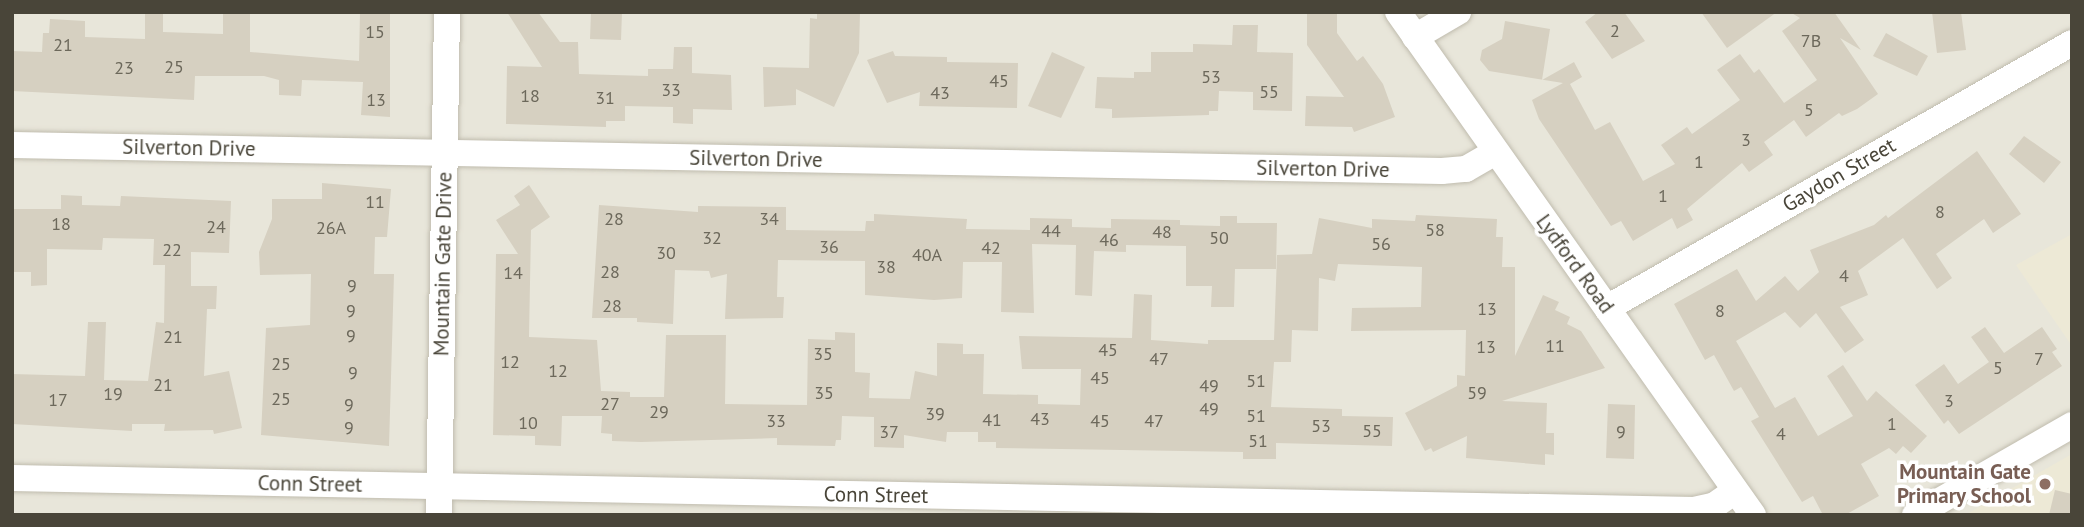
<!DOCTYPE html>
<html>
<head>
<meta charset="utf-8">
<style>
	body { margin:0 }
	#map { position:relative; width:2084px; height:527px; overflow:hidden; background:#f5f3eb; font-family:"PT Sans",sans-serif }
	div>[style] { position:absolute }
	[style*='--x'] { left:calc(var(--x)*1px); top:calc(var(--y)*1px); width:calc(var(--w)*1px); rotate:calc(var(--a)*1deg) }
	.residential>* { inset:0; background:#e8e6da }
	.education>* { inset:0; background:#ede9d6 }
	.building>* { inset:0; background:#d6d0c1 }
	.roads { filter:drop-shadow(0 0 2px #c0bcae) drop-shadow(0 0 2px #c0bcae) }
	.street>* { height:26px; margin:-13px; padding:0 13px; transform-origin:13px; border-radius:13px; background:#fff }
	.dots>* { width:19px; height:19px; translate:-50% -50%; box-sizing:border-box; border:4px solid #fff; border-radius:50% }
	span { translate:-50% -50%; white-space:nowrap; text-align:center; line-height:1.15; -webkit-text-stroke:7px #fff; paint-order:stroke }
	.number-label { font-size:18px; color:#6c685b }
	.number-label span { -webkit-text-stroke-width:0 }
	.street-label { font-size:21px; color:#494539 }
	.education-label { font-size:21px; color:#785e54; font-weight:700 }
	.right { translate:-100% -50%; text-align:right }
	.frame { position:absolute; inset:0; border:14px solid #494539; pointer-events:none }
</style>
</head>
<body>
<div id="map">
	<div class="residential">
		<div style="clip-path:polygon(12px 12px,2072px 12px,2072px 515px,12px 515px)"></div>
	</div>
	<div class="education">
		<div style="clip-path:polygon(2072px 234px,2072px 346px,2016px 265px)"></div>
		<div style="clip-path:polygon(2072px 454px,2072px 515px,1965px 515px)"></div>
	</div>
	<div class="building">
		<div style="clip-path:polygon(145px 12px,163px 12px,163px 32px,223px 34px,223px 12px,250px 12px,250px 52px,359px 61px,360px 12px,390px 12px,390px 117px,361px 115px,363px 82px,302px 80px,301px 96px,279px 95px,279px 80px,264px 76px,195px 76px,194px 100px,12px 91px,12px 51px,42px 52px,43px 33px,49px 33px,50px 19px,85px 21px,85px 37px,145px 39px)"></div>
		<div style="clip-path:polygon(507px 12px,538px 12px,560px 42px,578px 42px,579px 74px,648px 76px,648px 69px,673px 69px,674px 47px,692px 47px,692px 73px,731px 75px,732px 110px,693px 109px,693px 124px,673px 123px,673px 107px,625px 106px,625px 121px,606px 121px,606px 127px,506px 124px,507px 66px,542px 67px)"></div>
		<div style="clip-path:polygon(591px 12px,622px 12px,621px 40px,590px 39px)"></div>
		<div style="clip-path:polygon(817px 12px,860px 12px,859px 53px,834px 107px,796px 89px,796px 105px,764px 107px,763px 67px,809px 68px,810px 18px,817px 19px)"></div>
		<div style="clip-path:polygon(1307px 12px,1337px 12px,1337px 33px,1357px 61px,1363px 56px,1383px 84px,1395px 117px,1354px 132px,1352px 127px,1305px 126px,1306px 96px,1344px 97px,1307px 45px)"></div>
		<div style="clip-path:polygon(1598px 12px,1624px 12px,1645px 41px,1612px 59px,1585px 22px)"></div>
		<div style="clip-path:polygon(1701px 12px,1777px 12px,1727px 48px)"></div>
		<div style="clip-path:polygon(1790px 12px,1834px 12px,1861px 50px,1840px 38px,1878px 94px,1857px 109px,1842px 116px,1839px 113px,1806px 137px,1794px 120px,1764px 142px,1773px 155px,1749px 172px,1742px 163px,1687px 209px,1693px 220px,1677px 229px,1672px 218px,1633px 241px,1621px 221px,1611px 226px,1539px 119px,1532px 100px,1563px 83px,1489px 71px,1480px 60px,1482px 50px,1502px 39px,1505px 21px,1550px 29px,1542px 80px,1574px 62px,1582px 77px,1570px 84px,1595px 130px,1610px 122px,1643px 181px,1675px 164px,1661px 145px,1687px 127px,1692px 134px,1740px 100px,1717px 70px,1740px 54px,1754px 73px,1759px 69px,1784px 103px,1817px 80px,1782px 31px,1800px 18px)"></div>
		<div style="clip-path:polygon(1932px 12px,1961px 12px,1966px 50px,1937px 53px)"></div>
		<div style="clip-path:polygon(1233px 25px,1258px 25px,1257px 52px,1293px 53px,1292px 111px,1253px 110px,1253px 92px,1219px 91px,1218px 111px,1209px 111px,1209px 115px,1112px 118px,1112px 109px,1095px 108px,1097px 77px,1134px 78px,1134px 72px,1151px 72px,1151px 52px,1193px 52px,1193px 44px,1232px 45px)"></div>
		<div style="clip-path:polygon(1886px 33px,1928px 56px,1917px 76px,1873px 56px)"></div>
		<div style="clip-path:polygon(893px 51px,895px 56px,947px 57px,947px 62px,1018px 63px,1017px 108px,919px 106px,920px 92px,887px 103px,867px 60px)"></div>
		<div style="clip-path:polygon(1052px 52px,1085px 67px,1061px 118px,1028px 106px)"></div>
		<div style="clip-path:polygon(2024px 136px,2061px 162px,2044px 183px,2009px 154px)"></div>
		<div style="clip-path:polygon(1977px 151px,2021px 214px,1993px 233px,1984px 219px,1936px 254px,1952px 278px,1937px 289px,1903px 238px,1858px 271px,1868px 295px,1840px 307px,1864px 340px,1845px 353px,1816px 313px,1800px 328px,1785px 312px,1736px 341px,1775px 408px,1795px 397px,1818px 436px,1853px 416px,1827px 376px,1843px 365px,1867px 401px,1876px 391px,1927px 436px,1911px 453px,1903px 446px,1896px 454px,1889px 448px,1861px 464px,1879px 496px,1845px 515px,1823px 515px,1813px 496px,1802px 502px,1751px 421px,1759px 417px,1741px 387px,1734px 391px,1714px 355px,1705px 360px,1674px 304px,1737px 269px,1756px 301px,1785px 276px,1798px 291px,1819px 272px,1810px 250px,1874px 225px,1886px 215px,1888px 218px)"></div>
		<div style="clip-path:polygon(322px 183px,391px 189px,387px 237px,375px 237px,374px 274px,394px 274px,389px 446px,261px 435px,266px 328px,310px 325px,311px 274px,260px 275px,259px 252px,272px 219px,272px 199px,322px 199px)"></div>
		<div style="clip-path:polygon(529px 185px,550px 217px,531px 230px,529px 337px,597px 340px,601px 391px,630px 392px,630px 397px,664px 397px,666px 335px,726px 335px,725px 404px,807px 405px,808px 339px,835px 340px,835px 332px,855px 333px,855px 372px,870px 373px,869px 398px,910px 399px,915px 371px,937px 376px,937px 343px,963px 344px,963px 354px,984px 354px,983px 394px,1038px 395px,1038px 404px,1080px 405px,1081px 369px,1022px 369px,1019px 336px,1132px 338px,1134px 294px,1152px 295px,1151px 340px,1208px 344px,1208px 340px,1274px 340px,1277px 255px,1312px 254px,1319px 218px,1372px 228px,1372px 219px,1415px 221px,1416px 215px,1497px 219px,1496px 237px,1503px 237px,1502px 267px,1515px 267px,1515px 356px,1543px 295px,1559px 302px,1555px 310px,1570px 317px,1567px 324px,1581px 331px,1605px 368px,1502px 401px,1547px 403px,1546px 433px,1554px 433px,1554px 455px,1545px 454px,1545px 465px,1466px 458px,1467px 436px,1433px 452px,1431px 448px,1425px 451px,1405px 413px,1457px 386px,1457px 375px,1465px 376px,1466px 330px,1351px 331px,1352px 308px,1421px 307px,1422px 267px,1338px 264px,1335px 281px,1319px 278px,1318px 331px,1292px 330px,1291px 362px,1274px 362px,1271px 407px,1342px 409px,1342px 416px,1393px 417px,1392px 446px,1276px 443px,1276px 459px,1243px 459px,1243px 452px,996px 448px,996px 442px,978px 442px,978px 432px,947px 432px,946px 442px,904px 435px,904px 448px,874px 447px,874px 417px,842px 416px,841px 440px,836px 440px,835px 446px,777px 445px,777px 438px,641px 442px,612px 441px,612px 434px,601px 433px,602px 416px,562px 416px,561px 446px,535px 445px,535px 436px,493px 435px,496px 254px,518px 254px,496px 220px,520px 205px,514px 196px)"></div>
		<div style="clip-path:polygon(61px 195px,82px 196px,82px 205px,120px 206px,121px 196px,231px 201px,229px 253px,191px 252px,191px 286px,217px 286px,216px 309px,207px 309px,204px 376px,229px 371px,242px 428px,214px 434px,213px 430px,164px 431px,165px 424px,132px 424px,132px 431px,12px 424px,12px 374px,85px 376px,88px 322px,106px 322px,104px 380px,148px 381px,156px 322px,164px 323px,165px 265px,153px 265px,154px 239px,103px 238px,102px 250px,47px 249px,47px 285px,31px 286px,31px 272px,12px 272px,12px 209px,61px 209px)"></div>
		<div style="clip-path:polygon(599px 205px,698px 212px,698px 206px,786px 207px,786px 230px,865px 231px,866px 221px,874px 221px,874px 214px,967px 219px,966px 229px,1030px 230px,1030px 218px,1072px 219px,1072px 227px,1111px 228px,1111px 219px,1180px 220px,1180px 225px,1220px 226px,1220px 216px,1237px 216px,1237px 223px,1277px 223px,1276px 269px,1235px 269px,1234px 307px,1211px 307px,1212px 286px,1186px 286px,1186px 246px,1126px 245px,1126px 252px,1094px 251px,1092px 296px,1075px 295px,1076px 245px,1032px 244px,1034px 313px,1001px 312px,1002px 262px,963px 262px,962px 298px,934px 300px,865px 295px,865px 261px,778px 260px,777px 297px,784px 297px,783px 318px,725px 319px,727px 274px,711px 278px,709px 271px,675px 270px,673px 324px,637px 322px,637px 318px,592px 318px)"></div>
		<div style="clip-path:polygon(1985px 327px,2004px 353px,2042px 327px,2057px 349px,2052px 352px,2062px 366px,1959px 434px,1948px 420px,1944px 424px,1915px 385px,1944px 364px,1958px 384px,1989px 362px,1971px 337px)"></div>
		<div style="clip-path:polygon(1608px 404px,1635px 405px,1634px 459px,1606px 458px)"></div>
		<div style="clip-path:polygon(2055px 490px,2072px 494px,2072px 515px,2049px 515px)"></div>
	</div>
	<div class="roads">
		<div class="street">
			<div style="--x:1398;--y:12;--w:616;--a:54.79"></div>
			<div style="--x:1415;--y:37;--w:50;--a:-30.2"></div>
			<div style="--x:12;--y:145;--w:1430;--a:1.04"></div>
			<div style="--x:1442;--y:171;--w:24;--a:-5"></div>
			<div style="--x:1466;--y:169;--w:32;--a:-30"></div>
			<div style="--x:1607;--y:308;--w:535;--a:-29.68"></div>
			<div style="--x:12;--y:478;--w:1682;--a:1.09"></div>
			<div style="--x:1694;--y:510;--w:22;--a:-13"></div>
			<div style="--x:1715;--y:505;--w:24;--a:-35"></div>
			<div style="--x:439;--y:515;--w:503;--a:-89.09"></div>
			<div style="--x:1915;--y:515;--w:181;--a:-29.8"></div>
		</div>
	</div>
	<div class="dots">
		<div style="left:2045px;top:484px;background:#8d6e63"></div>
	</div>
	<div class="number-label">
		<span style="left:1615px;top:31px">2</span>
		<span style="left:375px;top:32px">15</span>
		<span style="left:1811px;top:41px">7B</span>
		<span style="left:63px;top:45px">21</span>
		<span style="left:174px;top:67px">25</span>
		<span style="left:124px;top:68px">23</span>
		<span style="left:1211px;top:77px">53</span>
		<span style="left:999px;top:81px">45</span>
		<span style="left:671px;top:90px">33</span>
		<span style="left:1269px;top:92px">55</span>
		<span style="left:940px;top:93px">43</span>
		<span style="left:530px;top:96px">18</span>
		<span style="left:605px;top:98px">31</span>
		<span style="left:376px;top:100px">13</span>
		<span style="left:1809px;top:110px">5</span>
		<span style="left:1746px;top:140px">3</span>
		<span style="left:1699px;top:162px">1</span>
		<span style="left:1663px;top:196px">1</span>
		<span style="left:375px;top:202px">11</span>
		<span style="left:1940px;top:212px">8</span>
		<span style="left:614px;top:219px">28</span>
		<span style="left:769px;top:219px">34</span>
		<span style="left:61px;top:224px">18</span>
		<span style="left:216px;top:227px">24</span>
		<span style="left:331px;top:228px">26A</span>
		<span style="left:1435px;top:230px">58</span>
		<span style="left:1051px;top:231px">44</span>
		<span style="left:1162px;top:232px">48</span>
		<span style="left:712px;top:238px">32</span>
		<span style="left:1219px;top:238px">50</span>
		<span style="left:1109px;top:240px">46</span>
		<span style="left:1381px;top:244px">56</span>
		<span style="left:829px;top:247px">36</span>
		<span style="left:991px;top:248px">42</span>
		<span style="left:172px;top:250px">22</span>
		<span style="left:666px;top:253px">30</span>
		<span style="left:927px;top:255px">40A</span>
		<span style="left:886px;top:267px">38</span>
		<span style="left:610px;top:272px">28</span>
		<span style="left:513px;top:273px">14</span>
		<span style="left:1844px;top:276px">4</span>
		<span style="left:352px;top:286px">9</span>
		<span style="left:612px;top:306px">28</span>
		<span style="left:1487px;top:309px">13</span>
		<span style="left:351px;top:311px">9</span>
		<span style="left:1720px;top:311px">8</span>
		<span style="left:351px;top:336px">9</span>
		<span style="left:173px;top:337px">21</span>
		<span style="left:1555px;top:346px">11</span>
		<span style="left:1486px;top:347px">13</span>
		<span style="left:1108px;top:350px">45</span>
		<span style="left:823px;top:354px">35</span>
		<span style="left:1159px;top:359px">47</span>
		<span style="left:2039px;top:359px">7</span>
		<span style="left:510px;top:362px">12</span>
		<span style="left:281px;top:364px">25</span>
		<span style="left:1998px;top:368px">5</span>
		<span style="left:558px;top:371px">12</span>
		<span style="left:353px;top:373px">9</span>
		<span style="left:1100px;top:378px">45</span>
		<span style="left:1256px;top:381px">51</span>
		<span style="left:163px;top:385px">21</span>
		<span style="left:1209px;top:386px">49</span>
		<span style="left:824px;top:393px">35</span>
		<span style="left:1477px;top:393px">59</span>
		<span style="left:113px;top:394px">19</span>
		<span style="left:281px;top:399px">25</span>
		<span style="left:58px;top:400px">17</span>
		<span style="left:1949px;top:401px">3</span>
		<span style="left:610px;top:404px">27</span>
		<span style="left:349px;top:405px">9</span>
		<span style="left:1209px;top:409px">49</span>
		<span style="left:659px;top:412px">29</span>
		<span style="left:935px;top:414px">39</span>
		<span style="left:1256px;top:416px">51</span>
		<span style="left:1040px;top:419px">43</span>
		<span style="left:992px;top:420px">41</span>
		<span style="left:776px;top:421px">33</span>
		<span style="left:1100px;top:421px">45</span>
		<span style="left:1154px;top:421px">47</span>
		<span style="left:528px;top:423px">10</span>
		<span style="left:1892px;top:424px">1</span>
		<span style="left:1321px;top:426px">53</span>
		<span style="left:349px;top:428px">9</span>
		<span style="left:1372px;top:431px">55</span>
		<span style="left:889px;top:432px">37</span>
		<span style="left:1621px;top:432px">9</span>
		<span style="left:1781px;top:434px">4</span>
		<span style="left:1258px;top:441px">51</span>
	</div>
	<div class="street-label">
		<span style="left:189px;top:148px;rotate:1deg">Silverton Drive</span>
		<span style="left:756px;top:159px;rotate:1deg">Silverton Drive</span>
		<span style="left:1323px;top:169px;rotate:1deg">Silverton Drive</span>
		<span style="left:1839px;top:175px;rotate:-30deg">Gaydon Street</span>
		<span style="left:443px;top:264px;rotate:-89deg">Mountain Gate Drive</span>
		<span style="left:1575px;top:264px;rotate:54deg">Lydford Road</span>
		<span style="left:310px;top:484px;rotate:1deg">Conn Street</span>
		<span style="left:876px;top:495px;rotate:1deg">Conn Street</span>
	</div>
	<div class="education-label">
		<span class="right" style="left:2031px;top:484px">Mountain Gate<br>Primary School</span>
	</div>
	<div class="frame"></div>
</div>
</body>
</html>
